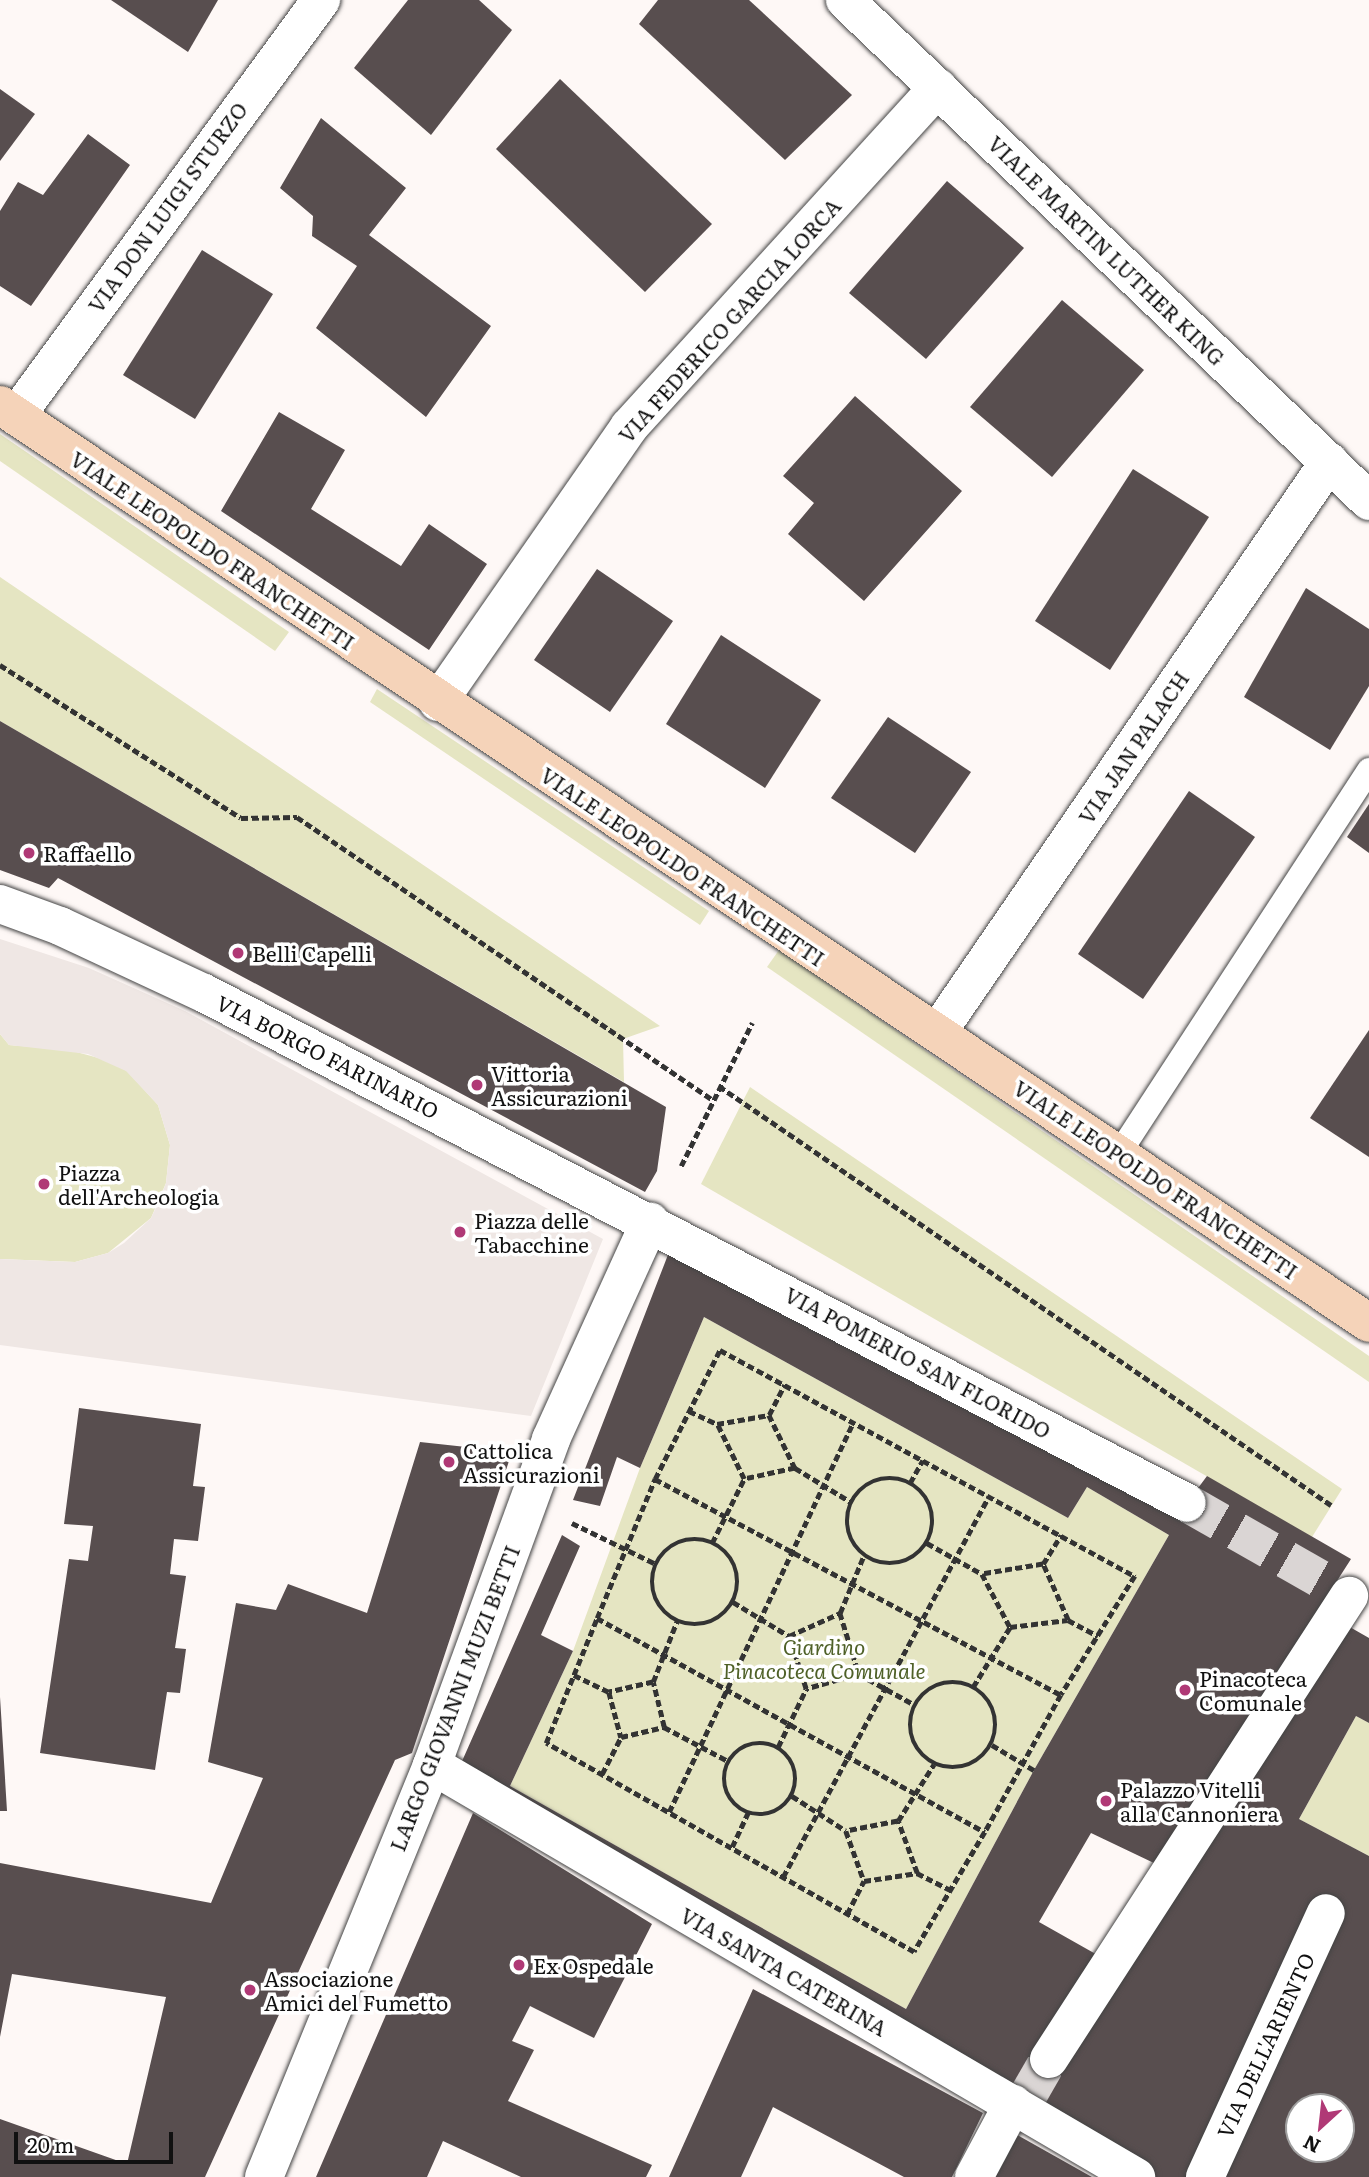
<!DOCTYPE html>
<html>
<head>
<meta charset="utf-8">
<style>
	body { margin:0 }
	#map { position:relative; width:1369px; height:2177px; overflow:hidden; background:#fef8f6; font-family:Literata,serif }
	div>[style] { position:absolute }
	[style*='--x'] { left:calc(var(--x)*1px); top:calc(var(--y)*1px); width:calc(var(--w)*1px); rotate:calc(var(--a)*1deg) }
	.green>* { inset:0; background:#e5e5c2 }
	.plaza>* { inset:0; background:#efe7e4 }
	.building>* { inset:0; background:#584e4f }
	.minor-tunnel>* { height:38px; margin-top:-19px; transform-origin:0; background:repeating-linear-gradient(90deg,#dad5d4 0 38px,transparent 0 57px) }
	.path>* { height:4.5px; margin-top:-2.25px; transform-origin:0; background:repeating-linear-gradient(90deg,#333 0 7px,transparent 0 10.5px) }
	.path>.ring { margin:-2.25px; padding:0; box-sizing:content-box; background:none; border:4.5px solid #333; border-radius:50% }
	.roads { filter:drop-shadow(0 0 2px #444) drop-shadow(0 0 2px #444) }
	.service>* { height:24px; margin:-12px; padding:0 12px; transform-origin:12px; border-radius:12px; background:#fff }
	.minor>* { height:38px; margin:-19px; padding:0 19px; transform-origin:19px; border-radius:19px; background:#fff }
	.secondary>* { height:38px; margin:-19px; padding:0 19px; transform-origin:19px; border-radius:19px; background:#f5d3b9 }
	.dots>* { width:19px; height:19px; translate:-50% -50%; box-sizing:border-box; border:4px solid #fff; border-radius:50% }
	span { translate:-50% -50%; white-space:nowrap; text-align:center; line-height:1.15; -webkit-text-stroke:7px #fff; paint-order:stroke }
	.street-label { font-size:21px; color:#111 }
	.poi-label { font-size:21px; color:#111 }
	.left { translate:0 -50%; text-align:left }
	.park-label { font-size:21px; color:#4f6128; font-style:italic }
	.north { position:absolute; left:1285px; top:2093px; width:70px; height:70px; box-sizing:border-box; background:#fff; border:2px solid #a0a0a0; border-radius:50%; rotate:207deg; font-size:19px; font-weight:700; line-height:28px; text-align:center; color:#111 }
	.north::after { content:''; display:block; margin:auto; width:24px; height:32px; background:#b03976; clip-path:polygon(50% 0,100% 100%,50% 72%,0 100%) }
	.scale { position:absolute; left:14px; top:2132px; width:159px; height:32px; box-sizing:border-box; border:4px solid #111; border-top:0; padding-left:9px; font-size:21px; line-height:24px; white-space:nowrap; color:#111; -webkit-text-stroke:5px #fff; paint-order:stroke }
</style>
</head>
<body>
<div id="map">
	<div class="green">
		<div style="clip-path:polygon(0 434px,289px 632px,275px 651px,0 461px)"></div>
		<div style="clip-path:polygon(0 577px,660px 1026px,623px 1039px,624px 1082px,0 721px)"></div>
		<div style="clip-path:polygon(377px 689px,709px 911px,700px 925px,370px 702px)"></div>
		<div style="clip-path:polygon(779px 950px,1369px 1356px,1369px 1382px,767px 967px)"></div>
		<div style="clip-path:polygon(0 1034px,9px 1045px,69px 1050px,106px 1060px,127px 1071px,158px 1105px,170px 1145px,166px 1183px,151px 1218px,108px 1253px,75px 1262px,0 1259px)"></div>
		<div style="clip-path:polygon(750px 1087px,1342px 1489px,1312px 1537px,701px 1184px)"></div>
		<div style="clip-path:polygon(704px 1317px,1068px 1518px,1087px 1487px,1169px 1535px,1034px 1770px,906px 2009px,510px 1786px,573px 1651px,640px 1468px)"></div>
		<div style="clip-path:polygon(1356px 1716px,1369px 1723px,1369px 1856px,1299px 1819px)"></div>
	</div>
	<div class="plaza">
		<div style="clip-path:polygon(0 939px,89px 968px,185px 1011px,603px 1239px,531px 1416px,0 1345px,0 1259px,75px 1262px,108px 1253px,124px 1243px,151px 1218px,159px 1201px,166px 1183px,170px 1145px,158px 1105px,126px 1071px,88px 1054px,9px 1045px,0 1034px)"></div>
	</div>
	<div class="building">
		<div style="clip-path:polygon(111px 0,218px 0,188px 52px)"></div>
		<div style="clip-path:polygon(408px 0,479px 0,512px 30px,431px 135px,354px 68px)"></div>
		<div style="clip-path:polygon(658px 0,749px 0,852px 95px,785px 160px,639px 24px)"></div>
		<div style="clip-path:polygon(560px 79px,712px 224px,645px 292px,496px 149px)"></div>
		<div style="clip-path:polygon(0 89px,35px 114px,0 161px)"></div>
		<div style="clip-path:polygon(321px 118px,406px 188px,369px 235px,491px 326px,426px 417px,316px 328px,357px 266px,312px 236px,313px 216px,280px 188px)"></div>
		<div style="clip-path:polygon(88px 134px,130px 165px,31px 306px,0 286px,0 211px,18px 182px,43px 195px)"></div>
		<div style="clip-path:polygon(947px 181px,1024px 248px,926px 359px,849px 293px)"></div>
		<div style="clip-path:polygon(202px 250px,273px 294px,195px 419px,123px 375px)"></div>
		<div style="clip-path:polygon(1062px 300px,1144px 370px,1052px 477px,970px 407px)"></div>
		<div style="clip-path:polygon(855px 396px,962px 491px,864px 601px,788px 534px,814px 503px,783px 476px)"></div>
		<div style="clip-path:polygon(279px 412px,345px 450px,311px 509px,401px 566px,429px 524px,487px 564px,429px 650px,221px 511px)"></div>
		<div style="clip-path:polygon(1133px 469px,1209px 517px,1110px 670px,1035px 621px)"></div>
		<div style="clip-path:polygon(597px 569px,673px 621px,610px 712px,534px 660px)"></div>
		<div style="clip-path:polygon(1306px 588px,1369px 629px,1369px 686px,1330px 750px,1244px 697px)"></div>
		<div style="clip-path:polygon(721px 635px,821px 700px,765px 788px,666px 724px)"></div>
		<div style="clip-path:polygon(888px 717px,971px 772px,915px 853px,831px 798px)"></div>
		<div style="clip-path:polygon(0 721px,666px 1107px,657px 1171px,645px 1192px,58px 878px,49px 888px,0 870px)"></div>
		<div style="clip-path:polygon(1189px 791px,1255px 837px,1143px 999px,1078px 954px)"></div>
		<div style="clip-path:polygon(1369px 804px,1369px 853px,1347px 837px)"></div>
		<div style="clip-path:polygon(1369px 1030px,1369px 1157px,1310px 1118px)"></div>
		<div style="clip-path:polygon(evenodd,671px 1247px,1187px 1503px,1207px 1476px,1351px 1559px,1156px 1864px,1091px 1833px,1039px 1922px,1101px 1957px,1348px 1626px,1369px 1638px,1369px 1723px,1356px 1716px,1299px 1819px,1369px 1856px,1369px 2177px,1154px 2177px,459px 1768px,562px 1535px,580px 1546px,541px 1635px,573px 1651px,510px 1786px,906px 2009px,1034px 1770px,1169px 1535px,1087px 1487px,1068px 1518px,704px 1317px,640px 1468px,617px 1457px,600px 1506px,573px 1500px,671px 1247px,1299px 2107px,1341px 2107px,1341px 2149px,1299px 2149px,1299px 2107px)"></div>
		<div style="clip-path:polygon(79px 1408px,201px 1424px,193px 1486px,205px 1487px,198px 1541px,174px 1539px,170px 1574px,186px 1576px,175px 1648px,186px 1649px,180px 1693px,167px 1692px,155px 1770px,40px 1753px,69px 1559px,88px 1561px,93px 1526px,64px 1524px)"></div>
		<div style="clip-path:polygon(420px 1442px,512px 1452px,412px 1753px,395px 1760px,205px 2177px,0 2177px,0 2119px,127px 2164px,166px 1997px,12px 1974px,0 2037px,0 1863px,211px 1903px,263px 1778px,208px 1762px,236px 1603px,276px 1610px,288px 1584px,367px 1613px)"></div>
		<div style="clip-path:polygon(0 1697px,7px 1811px,0 1811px)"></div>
		<div style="clip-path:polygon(473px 1813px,652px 1924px,594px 2038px,530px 2006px,512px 2041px,534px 2050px,508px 2101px,652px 2165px,646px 2177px,521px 2177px,443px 2141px,427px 2177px,316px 2177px)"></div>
		<div style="clip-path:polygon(753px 1989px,983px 2113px,952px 2177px,904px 2177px,773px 2107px,741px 2177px,669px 2177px)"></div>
		<div style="clip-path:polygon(1010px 2131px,1092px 2177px,987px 2177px)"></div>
	</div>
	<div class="minor-tunnel">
		<div style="--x:1187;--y:1503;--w:166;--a:29.7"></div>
		<div style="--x:1026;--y:2099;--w:46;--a:-60.1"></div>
	</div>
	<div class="path">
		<div style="--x:0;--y:665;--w:285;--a:32.4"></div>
		<div style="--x:241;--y:818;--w:56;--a:-1"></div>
		<div style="--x:297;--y:817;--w:503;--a:34.23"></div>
		<div style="--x:719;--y:1086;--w:742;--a:34.4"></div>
		<div style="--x:681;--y:1166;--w:160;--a:-63.6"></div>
		<div style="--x:689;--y:1411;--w:31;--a:25"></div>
		<div style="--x:717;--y:1424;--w:53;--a:-9.8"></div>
		<div style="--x:769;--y:1415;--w:59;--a:63.9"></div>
		<div style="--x:795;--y:1468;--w:52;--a:167.8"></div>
		<div style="--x:744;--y:1479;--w:61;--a:-116.1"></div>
		<div style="--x:769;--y:1415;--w:34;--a:-63"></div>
		<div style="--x:795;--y:1468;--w:66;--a:31.3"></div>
		<div class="ring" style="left:847px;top:1478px;width:81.5px;height:81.5px"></div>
		<div style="--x:655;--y:1479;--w:144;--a:-63.3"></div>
		<div style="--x:720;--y:1350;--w:473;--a:28.6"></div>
		<div style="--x:1135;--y:1576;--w:140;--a:121.9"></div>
		<div style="--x:910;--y:1483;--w:26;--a:-61"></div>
		<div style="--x:572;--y:1523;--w:93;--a:26"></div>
		<div class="ring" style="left:652px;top:1539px;width:81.5px;height:81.5px"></div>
		<div style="--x:712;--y:1543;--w:72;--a:-63.4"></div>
		<div style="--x:927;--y:1543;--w:63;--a:29.4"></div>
		<div style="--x:1043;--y:1564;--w:34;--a:-58"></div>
		<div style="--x:733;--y:1602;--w:66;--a:31.3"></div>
		<div style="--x:840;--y:1613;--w:63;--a:-67.5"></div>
		<div style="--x:597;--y:1618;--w:151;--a:-67.4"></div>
		<div style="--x:655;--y:1479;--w:460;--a:28"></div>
		<div style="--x:1061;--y:1695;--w:157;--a:119"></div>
		<div style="--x:985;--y:1832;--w:139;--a:120.6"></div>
		<div style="--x:914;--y:1952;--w:423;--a:-150.4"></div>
		<div style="--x:546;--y:1743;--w:135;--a:-67.8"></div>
		<div style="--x:597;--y:1618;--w:443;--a:28.9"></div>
		<div style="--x:1068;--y:1620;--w:34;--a:28"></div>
		<div style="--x:859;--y:1674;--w:64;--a:29"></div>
		<div style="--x:574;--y:1675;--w:39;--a:26"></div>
		<div style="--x:653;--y:1682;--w:66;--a:-68.5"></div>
		<div class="ring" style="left:910px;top:1682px;width:81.5px;height:81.5px"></div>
		<div style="--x:973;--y:1687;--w:70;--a:-58.3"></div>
		<div style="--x:1010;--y:1627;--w:58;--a:-6.9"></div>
		<div style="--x:1068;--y:1620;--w:61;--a:-114.1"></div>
		<div style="--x:1043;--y:1564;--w:62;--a:170.7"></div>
		<div style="--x:982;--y:1574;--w:60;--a:62.2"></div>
		<div style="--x:664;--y:1727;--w:46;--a:-103.7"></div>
		<div style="--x:653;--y:1682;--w:45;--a:167.2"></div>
		<div style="--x:609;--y:1692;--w:47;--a:75.1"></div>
		<div style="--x:621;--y:1737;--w:44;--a:-13.1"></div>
		<div style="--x:664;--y:1727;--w:72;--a:28"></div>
		<div class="ring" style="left:724px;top:1743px;width:67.5px;height:67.5px"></div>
		<div style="--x:992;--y:1745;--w:49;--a:30.8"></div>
		<div style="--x:778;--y:1747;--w:64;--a:-64.2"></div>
		<div style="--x:806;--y:1689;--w:56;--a:-107.8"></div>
		<div style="--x:789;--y:1636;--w:56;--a:-24.3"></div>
		<div style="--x:840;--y:1613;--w:64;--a:72.7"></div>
		<div style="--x:859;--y:1674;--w:55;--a:164.2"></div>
		<div style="--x:602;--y:1774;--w:42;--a:-62.8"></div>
		<div style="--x:792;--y:1796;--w:64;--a:32.9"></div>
		<div style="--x:669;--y:1812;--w:431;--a:-64.7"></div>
		<div style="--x:898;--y:1821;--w:67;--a:-57.7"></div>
		<div style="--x:732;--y:1847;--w:38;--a:-65"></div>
		<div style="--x:917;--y:1873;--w:55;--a:-110.1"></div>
		<div style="--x:898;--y:1821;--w:53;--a:169.1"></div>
		<div style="--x:846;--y:1831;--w:53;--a:70.2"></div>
		<div style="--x:864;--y:1881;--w:54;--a:-8.6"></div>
		<div style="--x:917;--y:1873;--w:37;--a:27"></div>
		<div style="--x:783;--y:1877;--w:433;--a:-61.6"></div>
		<div style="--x:847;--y:1914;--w:37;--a:-63"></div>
	</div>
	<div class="roads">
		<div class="service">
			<div style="--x:1120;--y:1152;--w:456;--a:-56.9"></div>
		</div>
		<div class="minor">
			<div style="--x:845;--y:0;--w:725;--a:43.71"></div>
			<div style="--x:16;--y:416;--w:516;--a:-53.75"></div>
			<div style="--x:438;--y:702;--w:335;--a:-55.2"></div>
			<div style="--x:629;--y:427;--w:459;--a:-47.7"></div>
			<div style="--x:0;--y:904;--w:64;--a:20.1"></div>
			<div style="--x:60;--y:926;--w:159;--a:25"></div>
			<div style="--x:204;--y:993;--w:1107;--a:27.42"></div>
			<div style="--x:937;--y:1033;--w:693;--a:-55.53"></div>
			<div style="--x:432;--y:1765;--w:816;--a:30.34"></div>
			<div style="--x:1049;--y:2059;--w:552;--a:-57.06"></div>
			<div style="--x:264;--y:2177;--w:445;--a:-67.8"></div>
			<div style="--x:432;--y:1765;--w:347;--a:-69.9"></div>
			<div style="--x:551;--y:1439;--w:239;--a:-65.5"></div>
			<div style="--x:974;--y:2177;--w:83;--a:-61.9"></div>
			<div style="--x:1205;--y:2177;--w:290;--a:-65.4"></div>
		</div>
		<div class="secondary">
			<div style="--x:0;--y:405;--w:1648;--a:33.84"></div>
		</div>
	</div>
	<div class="dots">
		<div style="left:29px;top:853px;background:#b03976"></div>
		<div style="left:238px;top:953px;background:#b03976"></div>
		<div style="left:477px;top:1085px;background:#b03976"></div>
		<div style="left:44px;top:1184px;background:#b03976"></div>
		<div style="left:460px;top:1232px;background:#b03976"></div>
		<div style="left:449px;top:1462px;background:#b03976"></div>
		<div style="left:1185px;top:1690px;background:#b03976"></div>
		<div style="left:1106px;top:1801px;background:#b03976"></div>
		<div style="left:519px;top:1965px;background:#b03976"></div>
		<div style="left:250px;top:1990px;background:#b03976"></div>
	</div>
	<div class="street-label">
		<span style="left:167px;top:207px;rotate:-54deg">VIA DON LUIGI STURZO</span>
		<span style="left:1107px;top:250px;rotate:44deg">VIALE MARTIN LUTHER KING</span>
		<span style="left:729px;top:320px;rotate:-48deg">VIA FEDERICO GARCIA LORCA</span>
		<span style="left:213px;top:550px;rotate:34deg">VIALE LEOPOLDO FRANCHETTI</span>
		<span style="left:1133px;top:747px;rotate:-56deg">VIA JAN PALACH</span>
		<span style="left:683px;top:866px;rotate:34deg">VIALE LEOPOLDO FRANCHETTI</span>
		<span style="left:328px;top:1056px;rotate:27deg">VIA BORGO FARINARIO</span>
		<span style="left:1156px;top:1179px;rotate:34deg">VIALE LEOPOLDO FRANCHETTI</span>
		<span style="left:918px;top:1362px;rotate:28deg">VIA POMERIO SAN FLORIDO</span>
		<span style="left:454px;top:1698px;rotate:-69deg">LARGO GIOVANNI MUZI BETTI</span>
		<span style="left:784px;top:1971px;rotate:30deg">VIA SANTA CATERINA</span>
		<span style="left:1265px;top:2045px;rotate:-65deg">VIA DELL'ARIENTO</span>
	</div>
	<div class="poi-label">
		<span class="left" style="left:43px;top:853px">Raffaello</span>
		<span class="left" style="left:252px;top:953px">Belli Capelli</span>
		<span class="left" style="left:491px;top:1085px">Vittoria<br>Assicurazioni</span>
		<span class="left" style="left:58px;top:1184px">Piazza<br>dell'Archeologia</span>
		<span class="left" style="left:474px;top:1232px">Piazza delle<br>Tabacchine</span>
		<span class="left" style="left:463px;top:1462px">Cattolica<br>Assicurazioni</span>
		<span class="left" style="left:1199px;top:1690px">Pinacoteca<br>Comunale</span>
		<span class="left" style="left:1120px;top:1801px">Palazzo Vitelli<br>alla Cannoniera</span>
		<span class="left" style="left:533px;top:1965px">Ex Ospedale</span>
		<span class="left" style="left:264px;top:1990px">Associazione<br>Amici del Fumetto</span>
	</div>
	<div class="park-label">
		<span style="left:824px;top:1658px">Giardino<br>Pinacoteca Comunale</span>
	</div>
	<div class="north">N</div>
	<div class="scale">20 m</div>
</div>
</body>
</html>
